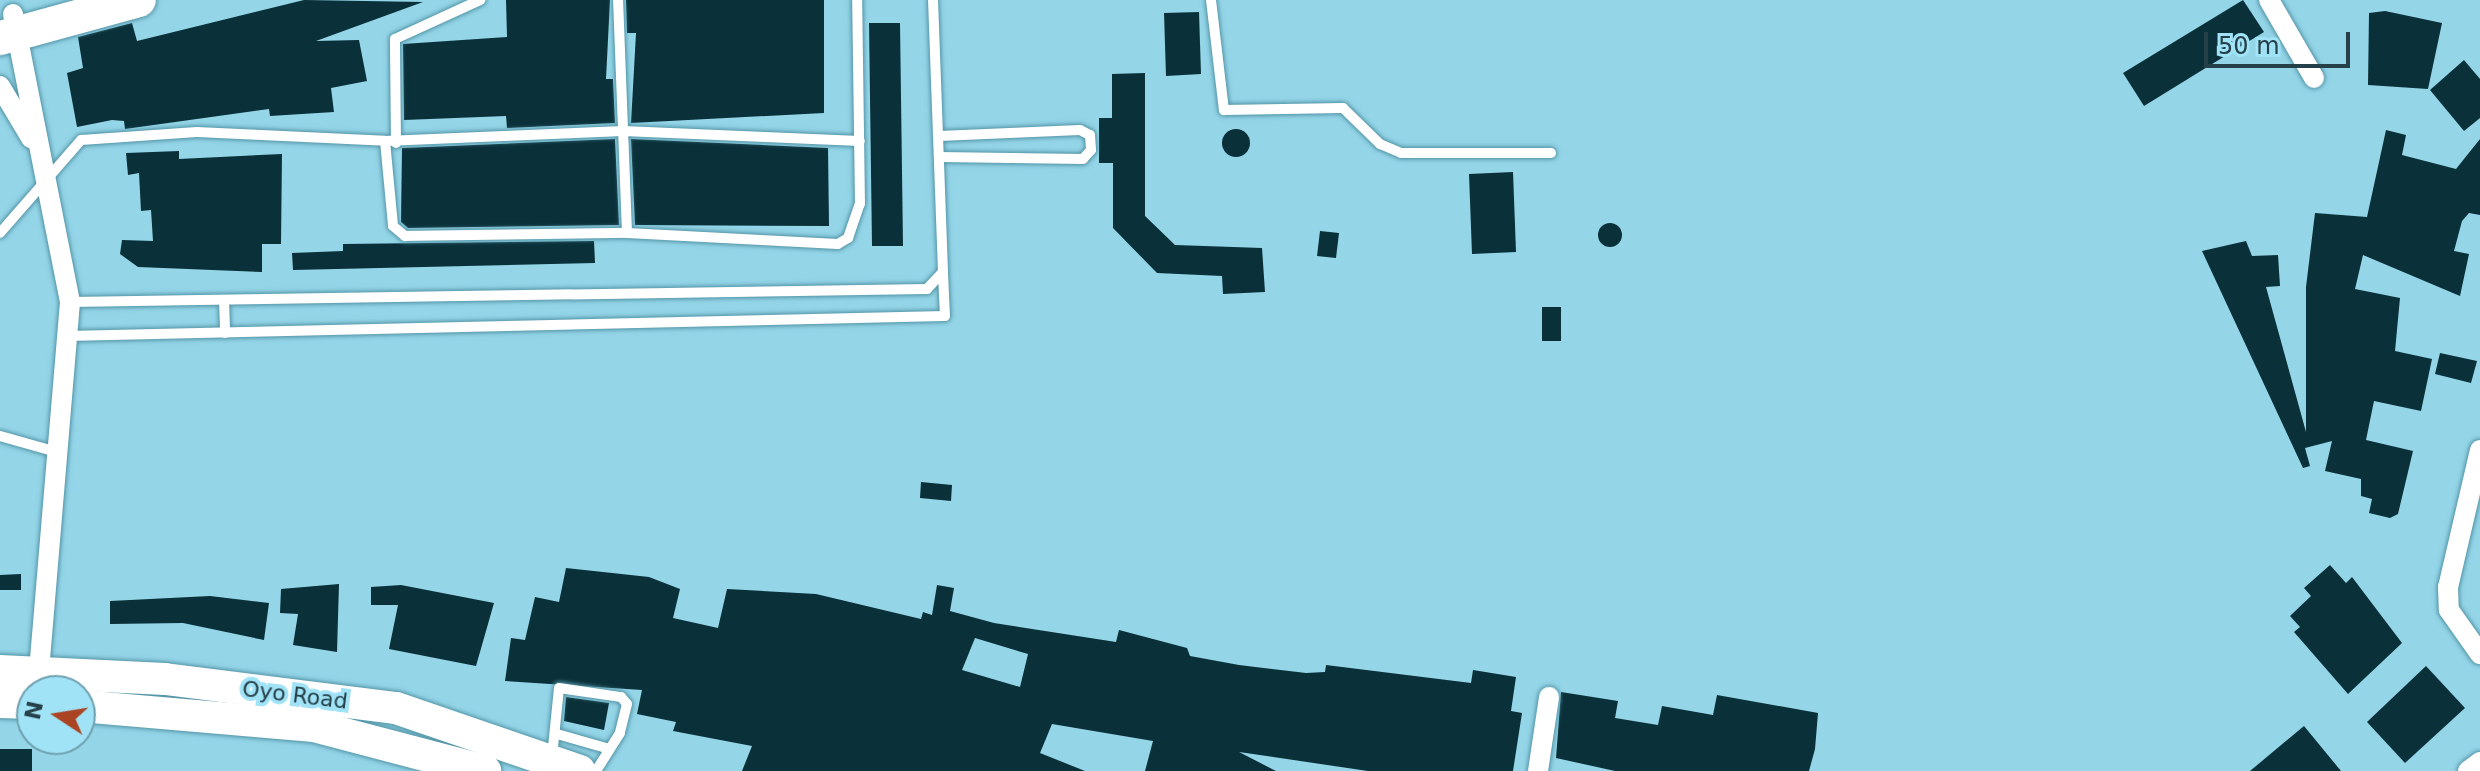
<!DOCTYPE html>
<html>
<head>
<meta charset="utf-8">
<style>
	body { margin:0 }
	#map { position:relative; width:2480px; height:771px; overflow:hidden; background:#94d5e8; font-family:"DejaVu Sans",sans-serif }
	div>[style] { position:absolute }
	[style*='--x'] { left:calc(var(--x)*1px); top:calc(var(--y)*1px); width:calc(var(--w)*1px); rotate:calc(var(--a)*1deg) }
	.building>* { inset:0; background:#0a3039 }
	.round { border-radius:50% }
	.roads { filter:drop-shadow(0 0 2px #5495a7) drop-shadow(0 0 2px #5495a7) }
	.service>* { height:10px; margin:-5px; padding:0 5px; transform-origin:5px; border-radius:5px; background:#fff }
	.minor>* { height:20px; margin:-10px; padding:0 10px; transform-origin:10px; border-radius:10px; background:#fff }
	.primary>* { height:32px; margin:-16px; padding:0 16px; transform-origin:16px; border-radius:16px; background:#fff }
	.trunk>* { height:34px; margin:-17px; padding:0 17px; transform-origin:17px; border-radius:17px; background:#fff }
	span { translate:-50% -50%; white-space:nowrap; text-align:center; line-height:1.15; -webkit-text-stroke:8px #a0e2f6; paint-order:stroke }
	.street-label { font-size:22px; color:#254048 }
	.north { position:absolute; left:16px; top:675px; width:80px; height:80px; box-sizing:border-box; background:#a0e2f6; border:2px solid #6fa1b0; border-radius:50%; rotate:282deg; font-size:22px; font-weight:700; line-height:32px; text-align:center; color:#254048 }
	.north::after { content:''; display:block; margin:auto; width:28px; height:36px; background:#ab4422; clip-path:polygon(50% 0,100% 100%,50% 72%,0 100%) }
	.scale { position:absolute; left:2204px; top:32px; width:146px; height:36px; box-sizing:border-box; border:4px solid #254048; border-top:0; padding-left:10px; font-size:24px; line-height:28px; white-space:nowrap; color:#254048; -webkit-text-stroke:6px #a0e2f6; paint-order:stroke }
</style>
</head>
<body>
<div id="map">
	<div class="building">
		<div style="clip-path:polygon(304px 0,423px 2px,316px 41px,359px 40px,367px 81px,331px 88px,334px 112px,270px 116px,269px 109px,125px 129px,124px 121px,112px 120px,77px 127px,67px 73px,83px 68px,78px 37px,132px 23px,137px 41px)"></div>
		<div style="clip-path:polygon(506px 0,610px 0,606px 79px,613px 79px,615px 123px,507px 128px,506px 116px,404px 120px,403px 44px,507px 37px)"></div>
		<div style="clip-path:polygon(626px 0,824px 0,824px 113px,631px 123px,636px 33px,627px 33px)"></div>
		<div style="clip-path:polygon(2243px 0,2264px 32px,2144px 106px,2123px 73px)"></div>
		<div style="clip-path:polygon(2385px 11px,2442px 23px,2428px 89px,2368px 85px,2369px 13px)"></div>
		<div style="clip-path:polygon(1199px 12px,1201px 74px,1166px 76px,1164px 13px)"></div>
		<div style="clip-path:polygon(869px 23px,900px 23px,903px 246px,872px 246px)"></div>
		<div style="clip-path:polygon(2464px 60px,2480px 79px,2480px 118px,2464px 131px,2430px 90px)"></div>
		<div style="clip-path:polygon(1145px 73px,1145px 216px,1175px 245px,1262px 248px,1265px 292px,1223px 294px,1222px 276px,1157px 273px,1113px 228px,1113px 163px,1099px 163px,1099px 118px,1112px 118px,1112px 74px)"></div>
		<div class="round" style="left:1222px;top:129px;width:28px;height:28px"></div>
		<div style="clip-path:polygon(2386px 130px,2406px 135px,2402px 155px,2456px 169px,2480px 139px,2480px 215px,2469px 213px,2462px 221px,2454px 251px,2469px 254px,2460px 296px,2363px 255px,2355px 289px,2400px 298px,2395px 351px,2432px 359px,2421px 411px,2374px 401px,2366px 440px,2413px 451px,2398px 514px,2390px 518px,2369px 513px,2372px 499px,2361px 496px,2361px 479px,2325px 471px,2332px 441px,2305px 448px,2310px 466px,2303px 468px,2202px 251px,2246px 241px,2252px 256px,2278px 255px,2280px 286px,2266px 287px,2306px 432px,2306px 287px,2315px 213px,2367px 217px)"></div>
		<div style="clip-path:polygon(615px 139px,619px 225px,408px 228px,401px 222px,402px 148px)"></div>
		<div style="clip-path:polygon(631px 139px,828px 148px,829px 226px,635px 225px)"></div>
		<div style="clip-path:polygon(179px 151px,179px 159px,282px 154px,281px 244px,262px 244px,262px 272px,138px 267px,120px 254px,122px 240px,153px 241px,151px 210px,141px 211px,139px 173px,128px 175px,126px 153px)"></div>
		<div style="clip-path:polygon(1513px 172px,1516px 252px,1472px 254px,1469px 174px)"></div>
		<div class="round" style="left:1598px;top:223px;width:24px;height:24px"></div>
		<div style="clip-path:polygon(1320px 231px,1339px 233px,1336px 258px,1317px 256px)"></div>
		<div style="clip-path:polygon(594px 241px,595px 263px,293px 270px,292px 253px,343px 251px,343px 244px)"></div>
		<div style="clip-path:polygon(1542px 307px,1561px 307px,1561px 341px,1542px 341px)"></div>
		<div style="clip-path:polygon(2440px 353px,2477px 361px,2471px 383px,2435px 374px)"></div>
		<div style="clip-path:polygon(921px 482px,952px 485px,951px 501px,920px 498px)"></div>
		<div style="clip-path:polygon(2330px 565px,2346px 583px,2352px 577px,2402px 643px,2348px 694px,2294px 632px,2300px 627px,2290px 616px,2311px 596px,2304px 588px)"></div>
		<div style="clip-path:polygon(evenodd,566px 568px,649px 577px,680px 589px,673px 618px,718px 628px,727px 589px,816px 594px,921px 619px,923px 612px,932px 615px,937px 585px,954px 588px,950px 611px,994px 623px,1116px 642px,1119px 630px,1187px 648px,1190px 656px,1239px 665px,1306px 673px,1325px 672px,1326px 665px,1471px 683px,1473px 670px,1516px 677px,1511px 711px,1522px 713px,1513px 771px,1368px 771px,1239px 752px,1276px 771px,1145px 771px,1153px 741px,1052px 724px,1040px 753px,1085px 771px,742px 771px,752px 746px,673px 731px,676px 722px,637px 714px,642px 690px,505px 681px,511px 638px,525px 640px,535px 597px,559px 602px,566px 568px,975px 638px,1028px 654px,1020px 687px,962px 670px,975px 638px)"></div>
		<div style="clip-path:polygon(21px 574px,21px 590px,0 590px,0 575px)"></div>
		<div style="clip-path:polygon(339px 584px,337px 652px,293px 645px,298px 614px,280px 613px,281px 589px)"></div>
		<div style="clip-path:polygon(401px 585px,494px 603px,476px 666px,389px 649px,398px 605px,371px 605px,371px 587px)"></div>
		<div style="clip-path:polygon(210px 596px,269px 603px,264px 640px,183px 623px,110px 624px,110px 601px)"></div>
		<div style="clip-path:polygon(2426px 666px,2465px 708px,2405px 763px,2367px 722px)"></div>
		<div style="clip-path:polygon(1561px 692px,1618px 701px,1615px 718px,1658px 725px,1662px 706px,1713px 715px,1717px 695px,1818px 713px,1815px 749px,1809px 771px,1615px 771px,1556px 758px)"></div>
		<div style="clip-path:polygon(566px 697px,609px 703px,604px 730px,564px 721px)"></div>
		<div style="clip-path:polygon(2304px 726px,2341px 771px,2250px 771px)"></div>
		<div style="clip-path:polygon(0 749px,32px 749px,32px 771px,0 771px)"></div>
	</div>
	<div class="roads">
		<div class="service">
			<div style="--x:1211;--y:0;--w:111;--a:83.3"></div>
			<div style="--x:1224;--y:110;--w:119;--a:-1"></div>
			<div style="--x:1343;--y:108;--w:52;--a:44.2"></div>
			<div style="--x:1380;--y:144;--w:23;--a:23"></div>
			<div style="--x:1401;--y:153;--w:150;--a:0"></div>
			<div style="--x:939;--y:136;--w:141;--a:-2.4"></div>
			<div style="--x:1080;--y:130;--w:11;--a:27"></div>
			<div style="--x:1090;--y:135;--w:15;--a:86"></div>
			<div style="--x:1091;--y:150;--w:12;--a:132"></div>
			<div style="--x:1083;--y:159;--w:144;--a:-179.2"></div>
			<div style="--x:385;--y:141;--w:238;--a:-2.4"></div>
			<div style="--x:623;--y:131;--w:237;--a:2.4"></div>
			<div style="--x:396;--y:143;--w:104;--a:-90.6"></div>
			<div style="--x:395;--y:39;--w:94;--a:-24.6"></div>
			<div style="--x:0;--y:233;--w:123;--a:-48.9"></div>
			<div style="--x:81;--y:140;--w:116;--a:-3.9"></div>
			<div style="--x:197;--y:132;--w:188;--a:2.7"></div>
			<div style="--x:385;--y:141;--w:85;--a:84.6"></div>
			<div style="--x:393;--y:226;--w:16;--a:40"></div>
			<div style="--x:405;--y:236;--w:222;--a:-0.8"></div>
			<div style="--x:627;--y:233;--w:233;--a:-92.2"></div>
			<div style="--x:627;--y:233;--w:211;--a:3"></div>
			<div style="--x:838;--y:244;--w:12;--a:-31"></div>
			<div style="--x:848;--y:238;--w:36;--a:-71"></div>
			<div style="--x:860;--y:204;--w:204;--a:-90.8"></div>
			<div style="--x:224;--y:300;--w:33;--a:88"></div>
			<div style="--x:70;--y:302;--w:857;--a:-0.87"></div>
			<div style="--x:927;--y:289;--w:23;--a:-47"></div>
			<div style="--x:943;--y:272;--w:272;--a:-92.1"></div>
			<div style="--x:67;--y:336;--w:878;--a:-1.3"></div>
			<div style="--x:945;--y:316;--w:43;--a:-92.7"></div>
			<div style="--x:0;--y:436;--w:59;--a:15.7"></div>
			<div style="--x:557;--y:734;--w:51;--a:15.9"></div>
			<div style="--x:552;--y:757;--w:69;--a:-84.2"></div>
			<div style="--x:559;--y:688;--w:63;--a:8.3"></div>
			<div style="--x:621;--y:697;--w:9;--a:49"></div>
			<div style="--x:627;--y:704;--w:30;--a:104"></div>
			<div style="--x:620;--y:733;--w:45;--a:122.3"></div>
		</div>
		<div class="minor">
			<div style="--x:2269;--y:0;--w:90;--a:60"></div>
			<div style="--x:13;--y:14;--w:294;--a:78.8"></div>
			<div style="--x:70;--y:302;--w:381;--a:94.8"></div>
			<div style="--x:0;--y:86;--w:61;--a:59.2"></div>
			<div style="--x:2480;--y:450;--w:141;--a:103.1"></div>
			<div style="--x:2448;--y:587;--w:23;--a:88"></div>
			<div style="--x:2449;--y:610;--w:54;--a:54.8"></div>
			<div style="--x:1538;--y:771;--w:75;--a:-81.5"></div>
			<div style="--x:2468;--y:771;--w:15;--a:-37"></div>
		</div>
		<div class="primary">
			<div style="--x:0;--y:671;--w:165;--a:2.8"></div>
			<div style="--x:165;--y:679;--w:233;--a:7.2"></div>
			<div style="--x:396;--y:708;--w:194;--a:18.9"></div>
			<div style="--x:0;--y:702;--w:32;--a:2"></div>
			<div style="--x:80;--y:706;--w:235;--a:4.9"></div>
			<div style="--x:314;--y:726;--w:177;--a:14.7"></div>
		</div>
		<div class="trunk">
			<div style="--x:0;--y:38;--w:144;--a:-15.3"></div>
		</div>
	</div>
	<div class="street-label">
		<span style="left:295px;top:695px;rotate:7deg">Oyo Road</span>
	</div>
	<div class="north">N</div>
	<div class="scale">50 m</div>
</div>
</body>
</html>
